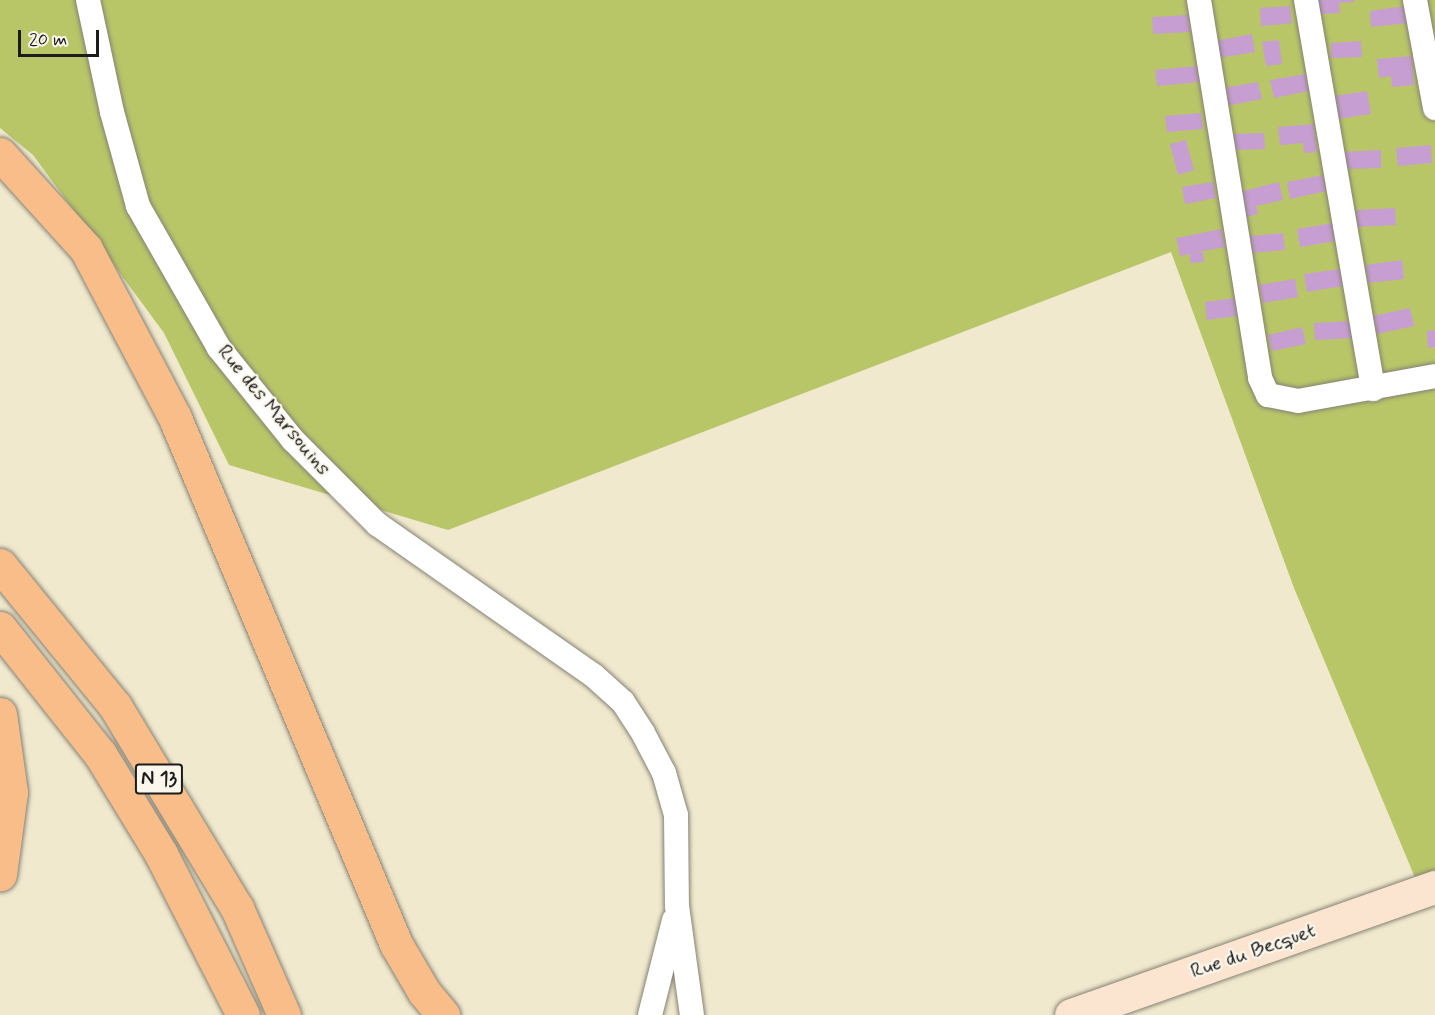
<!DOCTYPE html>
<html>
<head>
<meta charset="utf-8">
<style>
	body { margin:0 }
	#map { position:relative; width:1435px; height:1015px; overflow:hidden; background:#f0e9ce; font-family:Mynerve,sans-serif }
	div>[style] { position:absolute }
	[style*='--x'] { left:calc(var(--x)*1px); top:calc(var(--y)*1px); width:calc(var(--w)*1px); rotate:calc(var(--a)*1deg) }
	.green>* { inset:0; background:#b9c668 }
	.building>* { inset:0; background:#c79ed1 }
	.roads { filter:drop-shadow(0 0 2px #868275) drop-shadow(0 0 2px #868275) }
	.street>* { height:24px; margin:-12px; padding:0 12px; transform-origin:12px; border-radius:12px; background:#fff }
	.secondary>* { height:33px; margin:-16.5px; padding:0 16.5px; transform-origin:16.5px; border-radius:16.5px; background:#fce5d0 }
	.highway>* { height:33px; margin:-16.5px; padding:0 16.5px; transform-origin:16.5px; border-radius:16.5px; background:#f8bd89 }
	span { translate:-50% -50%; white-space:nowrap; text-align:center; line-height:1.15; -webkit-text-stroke:4.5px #fbf7ec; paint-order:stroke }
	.shield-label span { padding:2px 4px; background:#fbf7ec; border:2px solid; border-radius:4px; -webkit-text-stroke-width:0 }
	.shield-label { font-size:20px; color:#1c1c1c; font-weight:700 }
	.street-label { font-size:21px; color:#1c1c1c }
	.scale { position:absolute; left:18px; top:30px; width:81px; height:27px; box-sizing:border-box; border:3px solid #1c1c1c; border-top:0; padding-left:8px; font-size:18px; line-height:21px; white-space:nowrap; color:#1c1c1c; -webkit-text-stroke:4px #fbf7ec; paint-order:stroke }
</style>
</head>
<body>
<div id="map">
	<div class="green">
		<div style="clip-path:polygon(0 0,1435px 0,1435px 887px,1421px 892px,1294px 588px,1171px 252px,448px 530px,229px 465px,164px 333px,33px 155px,0 128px)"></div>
	</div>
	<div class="building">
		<div style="clip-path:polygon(1318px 0,1354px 0,1354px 2px,1339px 3px,1340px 13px,1319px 14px)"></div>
		<div style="clip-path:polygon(1290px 6px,1292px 23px,1261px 26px,1260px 8px)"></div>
		<div style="clip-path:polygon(1406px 6px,1408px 23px,1371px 27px,1370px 11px)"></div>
		<div style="clip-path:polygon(1188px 15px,1190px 32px,1153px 34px,1152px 17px)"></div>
		<div style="clip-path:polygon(1252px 34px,1255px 52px,1218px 58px,1215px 41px)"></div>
		<div style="clip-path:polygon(1279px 40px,1282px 64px,1266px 66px,1262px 42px)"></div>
		<div style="clip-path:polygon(1361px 41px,1362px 57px,1331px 58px,1331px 43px)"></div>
		<div style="clip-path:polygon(1412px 56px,1414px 85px,1392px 87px,1391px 76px,1379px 78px,1377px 59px)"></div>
		<div style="clip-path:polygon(1197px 66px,1199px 82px,1157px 86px,1155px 70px)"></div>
		<div style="clip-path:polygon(1306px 74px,1309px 91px,1274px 98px,1270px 80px)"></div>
		<div style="clip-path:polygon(1258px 82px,1262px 99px,1226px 106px,1223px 88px)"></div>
		<div style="clip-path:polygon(1367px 91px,1371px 114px,1338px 119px,1334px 96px)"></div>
		<div style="clip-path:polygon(1201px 113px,1203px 129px,1167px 132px,1165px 116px)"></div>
		<div style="clip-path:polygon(1314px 124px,1317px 152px,1304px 153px,1303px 143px,1280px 145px,1278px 127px)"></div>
		<div style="clip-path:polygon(1264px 133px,1265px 149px,1235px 150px,1234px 134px)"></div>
		<div style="clip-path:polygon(1186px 140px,1194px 170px,1178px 175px,1170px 144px)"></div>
		<div style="clip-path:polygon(1431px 145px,1432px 163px,1398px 166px,1396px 148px)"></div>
		<div style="clip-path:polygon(1381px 150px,1381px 168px,1344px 169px,1343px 152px)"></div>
		<div style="clip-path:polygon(1323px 175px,1326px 191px,1290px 199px,1287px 182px)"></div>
		<div style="clip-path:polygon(1213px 182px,1216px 198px,1185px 204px,1182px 187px)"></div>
		<div style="clip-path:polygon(1279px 182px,1283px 200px,1256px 206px,1258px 214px,1246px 217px,1239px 192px)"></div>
		<div style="clip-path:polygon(1395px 208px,1396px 225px,1357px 227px,1356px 210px)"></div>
		<div style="clip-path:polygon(1333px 223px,1335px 241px,1300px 247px,1297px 229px)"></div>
		<div style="clip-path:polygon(1221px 229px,1225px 247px,1193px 253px,1203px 252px,1204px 262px,1190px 263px,1190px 254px,1180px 256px,1176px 238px)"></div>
		<div style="clip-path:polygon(1283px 233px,1285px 250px,1252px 253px,1250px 236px)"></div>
		<div style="clip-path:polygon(1402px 260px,1404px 279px,1368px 283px,1366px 265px)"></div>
		<div style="clip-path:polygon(1340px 269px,1343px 286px,1307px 292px,1304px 274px)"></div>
		<div style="clip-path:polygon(1295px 279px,1298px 297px,1263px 303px,1259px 285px)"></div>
		<div style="clip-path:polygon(1235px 298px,1237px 316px,1207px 320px,1205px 302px)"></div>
		<div style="clip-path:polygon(1410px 308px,1414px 326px,1377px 334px,1373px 316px)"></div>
		<div style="clip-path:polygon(1352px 321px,1353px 338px,1315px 340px,1314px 323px)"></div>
		<div style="clip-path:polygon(1302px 327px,1306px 344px,1272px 351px,1268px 335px)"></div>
		<div style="clip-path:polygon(1435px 330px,1435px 347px,1428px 348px,1427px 331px)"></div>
	</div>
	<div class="roads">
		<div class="street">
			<div style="--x:88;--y:0;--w:115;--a:77.9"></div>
			<div style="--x:112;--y:112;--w:98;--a:74.5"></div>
			<div style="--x:138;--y:206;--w:163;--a:60.3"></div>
			<div style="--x:219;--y:348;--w:118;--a:51.2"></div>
			<div style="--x:293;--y:440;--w:119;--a:45"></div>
			<div style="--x:377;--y:524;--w:264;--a:35"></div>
			<div style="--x:593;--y:675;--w:40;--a:42"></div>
			<div style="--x:623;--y:702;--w:37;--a:57"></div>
			<div style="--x:643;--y:733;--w:45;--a:62.3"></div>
			<div style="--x:664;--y:773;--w:44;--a:74.1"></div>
			<div style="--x:676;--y:815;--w:91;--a:89.4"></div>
			<div style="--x:677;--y:906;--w:110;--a:82.2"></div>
			<div style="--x:1199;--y:0;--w:383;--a:80.8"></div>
			<div style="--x:1260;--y:378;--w:19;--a:65"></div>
			<div style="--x:1268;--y:395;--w:31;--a:11"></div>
			<div style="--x:1298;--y:401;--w:139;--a:-10.3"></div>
			<div style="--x:1306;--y:0;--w:395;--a:80.2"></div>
			<div style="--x:1415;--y:0;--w:110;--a:79.5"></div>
			<div style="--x:650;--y:1015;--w:98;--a:-75.8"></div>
		</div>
		<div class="secondary">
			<div style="--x:1071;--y:1015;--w:386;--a:-19.4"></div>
		</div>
		<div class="highway">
			<div style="--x:0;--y:154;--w:128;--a:47.8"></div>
			<div style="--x:86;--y:249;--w:191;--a:62.2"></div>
			<div style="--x:175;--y:418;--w:571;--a:67.21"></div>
			<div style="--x:396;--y:944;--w:56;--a:59.7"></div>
			<div style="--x:424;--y:992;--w:30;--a:50"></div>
			<div style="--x:0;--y:565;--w:182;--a:50.8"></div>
			<div style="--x:115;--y:706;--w:236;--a:58.9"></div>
			<div style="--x:237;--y:908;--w:117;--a:66.3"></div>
			<div style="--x:0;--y:628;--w:161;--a:51.6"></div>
			<div style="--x:100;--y:754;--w:117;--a:58.6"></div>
			<div style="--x:161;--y:854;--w:181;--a:63"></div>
			<div style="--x:0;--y:714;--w:79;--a:82"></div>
			<div style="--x:11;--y:792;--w:83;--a:97.6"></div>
		</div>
	</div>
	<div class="shield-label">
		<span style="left:159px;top:779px">N 13</span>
	</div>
	<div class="street-label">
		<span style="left:274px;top:410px;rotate:50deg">Rue des Marsouins</span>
		<span style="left:1253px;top:951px;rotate:-19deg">Rue du Becquet</span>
	</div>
	<div class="scale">20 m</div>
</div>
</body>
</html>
